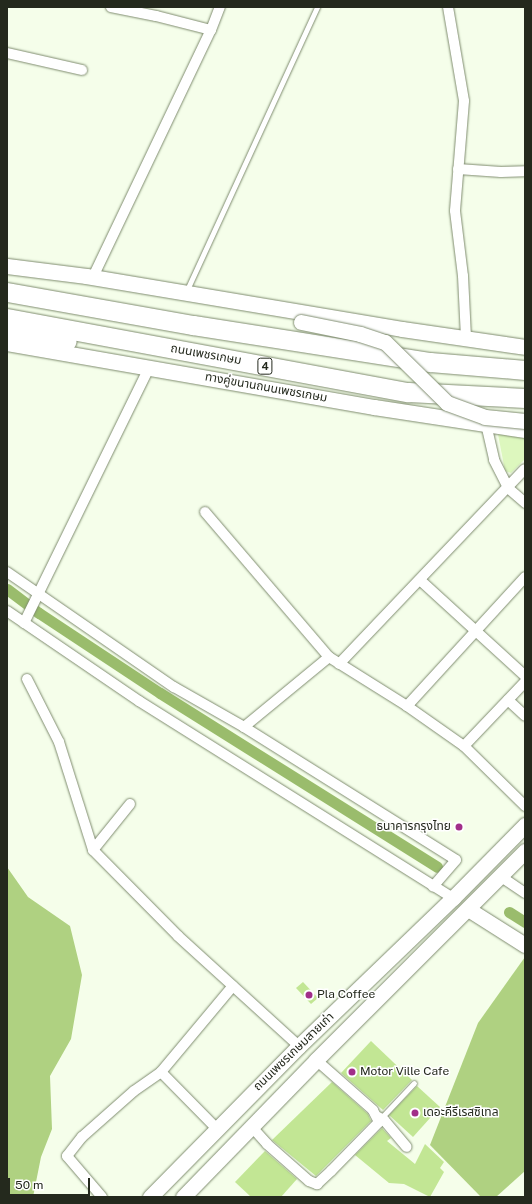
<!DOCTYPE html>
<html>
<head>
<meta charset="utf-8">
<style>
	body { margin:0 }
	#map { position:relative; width:532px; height:1204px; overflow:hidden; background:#f5feea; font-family:"Public Sans","Noto Sans Thai",sans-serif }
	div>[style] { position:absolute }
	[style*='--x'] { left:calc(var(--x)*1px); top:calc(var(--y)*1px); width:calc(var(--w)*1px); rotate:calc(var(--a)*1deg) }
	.green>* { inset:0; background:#ddf7be }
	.forest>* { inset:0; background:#afd181 }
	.canal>* { height:11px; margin:-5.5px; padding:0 5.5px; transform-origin:5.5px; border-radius:5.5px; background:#9abc6c }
	.building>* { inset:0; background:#c2e694 }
	.roads { filter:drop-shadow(0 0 1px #7f8c6f) drop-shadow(0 0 1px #7f8c6f) }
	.lane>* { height:5px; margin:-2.5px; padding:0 2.5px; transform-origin:2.5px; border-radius:2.5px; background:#fff }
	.street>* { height:10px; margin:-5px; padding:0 5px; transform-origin:5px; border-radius:5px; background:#fff }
	.secondary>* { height:15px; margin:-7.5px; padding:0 7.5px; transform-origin:7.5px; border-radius:7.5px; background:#fff }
	.highway>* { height:19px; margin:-9.5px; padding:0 9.5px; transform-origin:9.5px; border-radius:9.5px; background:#fff }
	.bridges { filter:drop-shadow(0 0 1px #7f8c6f) drop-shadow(0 0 1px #7f8c6f) }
	.secondary-bridge>* { height:15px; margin:-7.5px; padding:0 7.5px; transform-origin:7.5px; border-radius:7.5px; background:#fff }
	.dots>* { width:11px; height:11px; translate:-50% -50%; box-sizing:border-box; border:2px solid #fff; border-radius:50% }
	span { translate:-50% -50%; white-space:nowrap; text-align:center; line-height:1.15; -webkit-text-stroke:3px #fff; paint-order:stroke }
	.shield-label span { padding:1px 3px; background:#fff; border:1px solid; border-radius:3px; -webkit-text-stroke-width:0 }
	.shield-label { font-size:11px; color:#24291d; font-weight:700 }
	.street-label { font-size:12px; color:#24291d }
	.poi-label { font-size:12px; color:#24291d }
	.right { translate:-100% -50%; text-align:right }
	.left { translate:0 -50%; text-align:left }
	.frame { position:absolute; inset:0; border:8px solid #24291d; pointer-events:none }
	.scale { position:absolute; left:8px; top:1178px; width:82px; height:18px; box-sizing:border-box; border:2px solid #24291d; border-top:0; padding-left:5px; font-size:12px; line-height:14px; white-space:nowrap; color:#24291d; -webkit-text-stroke:3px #fff; paint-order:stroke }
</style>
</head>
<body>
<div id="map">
	<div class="green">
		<div style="clip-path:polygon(498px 434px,525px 438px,525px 459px,511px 473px,505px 471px)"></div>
	</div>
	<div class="forest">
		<div style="clip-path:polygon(7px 867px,28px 897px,70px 926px,82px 975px,71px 1039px,50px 1076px,52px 1129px,41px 1157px,33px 1197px,7px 1197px)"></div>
		<div style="clip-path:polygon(525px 957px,525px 1171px,496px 1197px,481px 1197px,430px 1145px,478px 1023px)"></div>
	</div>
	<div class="canal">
		<div style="--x:7;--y:589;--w:40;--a:37"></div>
		<div style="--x:39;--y:613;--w:145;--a:33.5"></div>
		<div style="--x:160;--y:693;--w:327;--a:32.1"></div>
		<div style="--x:509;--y:912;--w:19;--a:32"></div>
	</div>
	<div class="building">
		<div style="clip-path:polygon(303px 982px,318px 998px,311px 1004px,296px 988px)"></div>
		<div style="clip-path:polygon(371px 1041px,412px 1080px,383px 1110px,341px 1073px)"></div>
		<div style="clip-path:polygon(332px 1082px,368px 1114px,371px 1121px,316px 1176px,272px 1140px)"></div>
		<div style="clip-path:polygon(417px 1086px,440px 1107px,413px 1137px,389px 1115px)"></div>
		<div style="clip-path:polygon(382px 1128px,391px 1138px,387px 1141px,415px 1164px,425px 1144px,444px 1162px,440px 1168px,444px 1172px,430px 1197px,404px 1184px,389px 1183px,355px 1155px)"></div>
		<div style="clip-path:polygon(265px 1151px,297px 1179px,281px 1197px,251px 1197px,235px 1182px)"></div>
	</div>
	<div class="roads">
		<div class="lane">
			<div style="--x:186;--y:292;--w:314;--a:-65.3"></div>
			<div style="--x:381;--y:1118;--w:48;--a:-46.7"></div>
		</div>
		<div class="street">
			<div style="--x:448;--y:7;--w:95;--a:80.3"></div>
			<div style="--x:464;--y:101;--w:110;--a:94.7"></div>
			<div style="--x:455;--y:211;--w:65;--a:83"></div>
			<div style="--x:463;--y:276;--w:62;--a:87.2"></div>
			<div style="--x:211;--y:30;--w:25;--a:-69"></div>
			<div style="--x:7;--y:53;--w:77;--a:12.8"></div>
			<div style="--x:458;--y:169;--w:43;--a:4"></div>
			<div style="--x:501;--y:172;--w:24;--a:-2"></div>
			<div style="--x:93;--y:277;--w:274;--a:-64.5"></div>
			<div style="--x:211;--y:30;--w:57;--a:-165.7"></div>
			<div style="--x:156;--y:16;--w:46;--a:-168.7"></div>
			<div style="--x:486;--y:424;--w:37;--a:77"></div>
			<div style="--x:494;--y:460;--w:31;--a:63"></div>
			<div style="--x:508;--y:488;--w:23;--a:41"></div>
			<div style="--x:205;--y:512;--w:191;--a:49.5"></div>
			<div style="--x:7;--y:572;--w:203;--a:34.6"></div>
			<div style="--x:174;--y:687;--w:81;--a:29.7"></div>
			<div style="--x:244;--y:727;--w:250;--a:32.1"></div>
			<div style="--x:456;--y:860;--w:35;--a:131"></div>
			<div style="--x:420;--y:580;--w:142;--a:42.4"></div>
			<div style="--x:7;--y:611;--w:160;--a:34.3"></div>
			<div style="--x:139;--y:701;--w:371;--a:32.1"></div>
			<div style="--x:24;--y:623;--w:284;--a:-63.9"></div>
			<div style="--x:339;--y:664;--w:269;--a:-46.4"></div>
			<div style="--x:27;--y:679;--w:71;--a:63.1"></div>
			<div style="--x:59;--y:742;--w:113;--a:72.5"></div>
			<div style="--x:93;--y:850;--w:121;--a:45.3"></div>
			<div style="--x:178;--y:936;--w:164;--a:42.3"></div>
			<div style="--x:508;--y:700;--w:23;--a:43"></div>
			<div style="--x:407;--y:706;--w:175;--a:-47.5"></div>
			<div style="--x:244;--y:727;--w:110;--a:-39.5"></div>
			<div style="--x:329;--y:657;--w:92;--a:32.1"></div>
			<div style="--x:407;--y:706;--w:70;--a:35.1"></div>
			<div style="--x:464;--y:746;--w:86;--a:44.5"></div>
			<div style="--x:464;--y:746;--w:88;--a:-46.4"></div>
			<div style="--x:93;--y:850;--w:59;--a:-51.2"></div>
			<div style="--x:500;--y:876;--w:30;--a:34"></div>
			<div style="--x:161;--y:1072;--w:80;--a:45.5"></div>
			<div style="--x:378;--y:1117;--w:7;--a:27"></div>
			<div style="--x:384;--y:1120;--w:35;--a:50"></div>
			<div style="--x:251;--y:1126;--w:24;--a:48"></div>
			<div style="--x:267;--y:1144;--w:56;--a:41.4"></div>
			<div style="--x:309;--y:1181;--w:9;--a:21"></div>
			<div style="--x:317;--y:1184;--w:19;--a:-43"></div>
			<div style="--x:331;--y:1171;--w:69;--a:-45.6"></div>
			<div style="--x:379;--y:1122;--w:13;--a:-117"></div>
			<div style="--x:373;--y:1110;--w:76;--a:-138.7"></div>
			<div style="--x:102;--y:1197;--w:54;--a:-130.5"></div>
			<div style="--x:67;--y:1156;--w:24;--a:-52"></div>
			<div style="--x:82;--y:1137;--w:69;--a:-41.5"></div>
			<div style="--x:134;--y:1091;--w:33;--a:-35"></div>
			<div style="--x:161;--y:1072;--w:112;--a:-50.1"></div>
		</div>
		<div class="secondary">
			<div style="--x:7;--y:266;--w:80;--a:7.2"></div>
			<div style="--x:86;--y:276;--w:320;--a:9.5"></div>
			<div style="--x:402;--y:329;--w:124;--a:8.3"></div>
			<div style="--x:7;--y:343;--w:373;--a:9.9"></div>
			<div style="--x:374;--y:407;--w:153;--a:8.7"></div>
			<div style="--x:468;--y:909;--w:67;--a:32.3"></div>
			<div style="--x:150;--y:1197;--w:212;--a:-45.4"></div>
			<div style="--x:299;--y:1046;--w:214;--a:-43.9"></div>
			<div style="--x:453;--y:898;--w:103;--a:-45.4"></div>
			<div style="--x:183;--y:1197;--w:191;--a:-45.8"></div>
			<div style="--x:316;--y:1060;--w:296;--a:-45"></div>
		</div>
		<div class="highway">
			<div style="--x:7;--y:292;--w:189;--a:10.1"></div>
			<div style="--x:193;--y:325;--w:240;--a:8.9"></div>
			<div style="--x:430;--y:362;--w:95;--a:4.8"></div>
			<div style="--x:7;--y:318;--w:408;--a:10.5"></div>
			<div style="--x:408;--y:392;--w:117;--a:2.9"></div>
			<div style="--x:7;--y:334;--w:60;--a:6.7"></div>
		</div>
	</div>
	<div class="bridges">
		<div class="secondary-bridge">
			<div style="--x:301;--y:322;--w:60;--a:11.5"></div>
			<div style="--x:360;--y:334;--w:26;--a:18"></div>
			<div style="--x:385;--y:342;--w:87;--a:44.5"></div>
			<div style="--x:447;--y:403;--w:40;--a:20.2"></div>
			<div style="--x:485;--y:417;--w:40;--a:5.7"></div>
		</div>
	</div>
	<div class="dots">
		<div style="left:459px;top:827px;background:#a12e89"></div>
		<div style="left:309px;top:995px;background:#a12e89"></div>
		<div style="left:352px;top:1072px;background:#a12e89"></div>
		<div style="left:415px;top:1113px;background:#a12e89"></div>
	</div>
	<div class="shield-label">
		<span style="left:265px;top:366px">4</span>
	</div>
	<div class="street-label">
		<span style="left:206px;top:355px;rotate:10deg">ถนนเพชรเกษม</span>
		<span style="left:266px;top:388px;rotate:10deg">ทางคู่ขนานถนนเพชรเกษม</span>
		<span style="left:294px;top:1052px;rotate:-44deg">ถนนเพชรเกษมสายเก่า</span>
	</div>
	<div class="poi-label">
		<span class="right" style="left:451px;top:827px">ธนาคารกรุงไทย</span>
		<span class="left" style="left:317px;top:995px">Pla Coffee</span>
		<span class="left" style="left:360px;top:1072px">Motor Ville Cafe</span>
		<span class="left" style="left:423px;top:1113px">เดอะคีรีเรสซิเทล</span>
	</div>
	<div class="frame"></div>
	<div class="scale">50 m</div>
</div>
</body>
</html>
